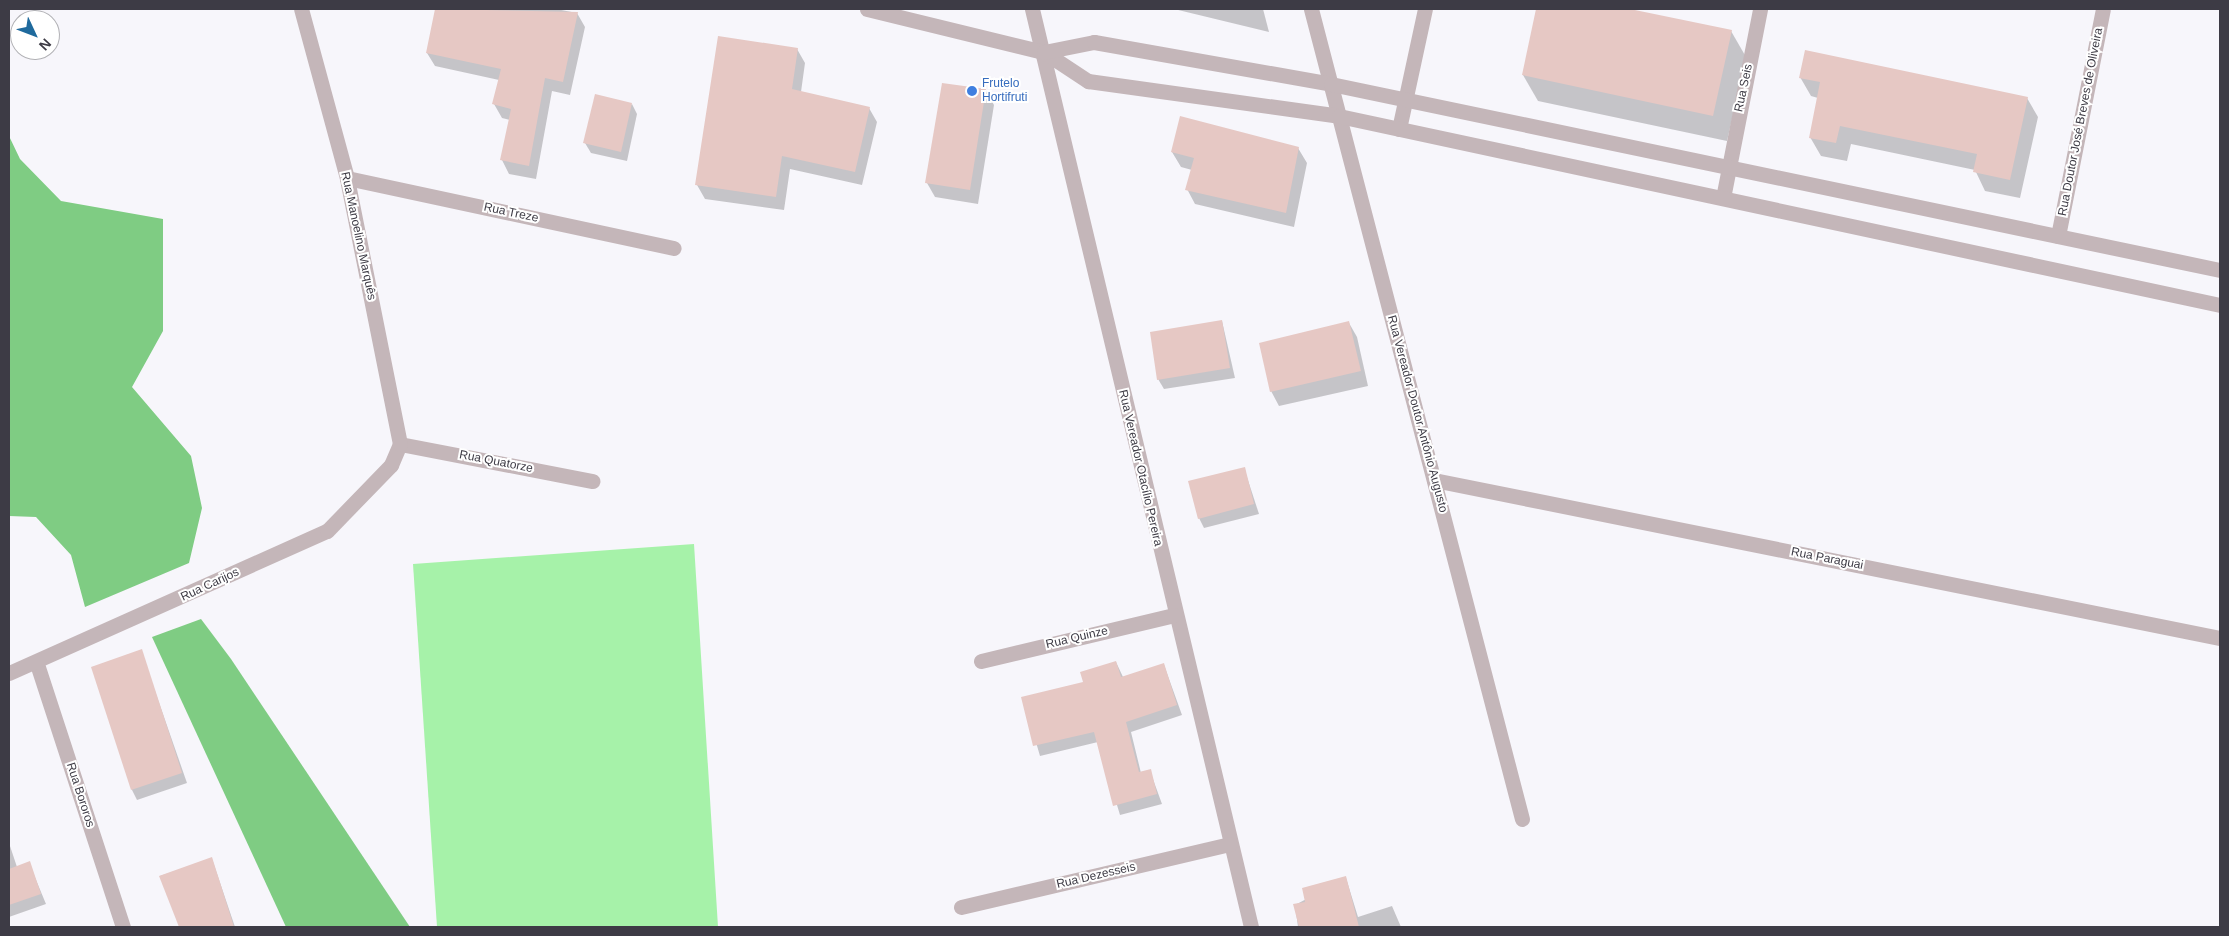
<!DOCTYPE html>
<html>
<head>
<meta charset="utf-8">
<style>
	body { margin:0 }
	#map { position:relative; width:2229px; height:936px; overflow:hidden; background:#f7f6fb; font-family:Helvetica,sans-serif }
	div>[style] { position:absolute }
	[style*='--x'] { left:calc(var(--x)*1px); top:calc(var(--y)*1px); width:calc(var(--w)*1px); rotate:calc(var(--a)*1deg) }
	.green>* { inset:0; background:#a6f2a9 }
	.forest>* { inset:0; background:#7fcc83 }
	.shadow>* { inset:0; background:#0003 }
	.building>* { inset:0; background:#e6c8c4 }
	.minor>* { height:15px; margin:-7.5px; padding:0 7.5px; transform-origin:7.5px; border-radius:7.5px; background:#c4b6b9 }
	.tertiary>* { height:15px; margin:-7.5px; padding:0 7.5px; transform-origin:7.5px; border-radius:7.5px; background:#c4b6b9 }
	.dots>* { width:14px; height:14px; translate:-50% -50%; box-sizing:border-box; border:2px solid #fff; border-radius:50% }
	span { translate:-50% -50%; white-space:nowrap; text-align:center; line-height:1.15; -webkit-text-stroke:4px #fff; paint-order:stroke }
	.shop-label { font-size:12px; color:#366cbe }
	.left { translate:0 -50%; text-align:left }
	.street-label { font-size:12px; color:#3d3b45 }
	.frame { position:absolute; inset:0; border:10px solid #3d3b45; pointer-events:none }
	.north { position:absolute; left:10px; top:10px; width:50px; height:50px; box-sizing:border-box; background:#fff; border:1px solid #b1b1b5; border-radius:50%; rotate:133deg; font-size:14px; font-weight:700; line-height:20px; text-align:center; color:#3d3b45 }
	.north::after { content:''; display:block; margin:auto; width:18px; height:22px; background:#1f6a9d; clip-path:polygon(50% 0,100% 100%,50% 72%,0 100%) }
</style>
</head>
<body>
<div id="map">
	<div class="green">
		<div style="clip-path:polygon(694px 544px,718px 927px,437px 927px,413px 564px)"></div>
	</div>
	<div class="forest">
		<div style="clip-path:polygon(9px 136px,20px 159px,61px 201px,163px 219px,163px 331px,132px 387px,191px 456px,202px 508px,189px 563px,85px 607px,71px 555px,36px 517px,9px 516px)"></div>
		<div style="clip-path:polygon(201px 619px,231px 659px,410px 927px,286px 927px,152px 637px)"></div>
	</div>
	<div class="shadow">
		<div style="clip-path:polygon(437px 9px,556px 9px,577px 13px,585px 27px,570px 95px,552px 91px,536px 179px,509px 174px,502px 160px,510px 120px,502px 118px,494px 104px,499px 80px,435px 66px,427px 53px)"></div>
		<div style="clip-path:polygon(1174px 9px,1263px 9px,1269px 32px)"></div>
		<div style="clip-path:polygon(1538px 9px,1624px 9px,1731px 31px,1746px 57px,1727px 141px,1538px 101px,1523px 75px)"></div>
		<div style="clip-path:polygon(797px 49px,805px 63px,801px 92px,869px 108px,877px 122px,862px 185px,790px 169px,784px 210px,705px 199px,697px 185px)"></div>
		<div style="clip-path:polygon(1800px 77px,2027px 98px,2038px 117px,2020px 198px,1985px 191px,1975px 170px,1851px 144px,1847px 161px,1821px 156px,1810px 137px,1818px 98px,1811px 96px)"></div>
		<div style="clip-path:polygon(986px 91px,994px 105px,978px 204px,935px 197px,927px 183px)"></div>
		<div style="clip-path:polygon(632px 104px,637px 114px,627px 161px,591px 153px,585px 143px)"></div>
		<div style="clip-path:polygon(1298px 148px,1307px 163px,1294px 227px,1195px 204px,1187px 189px,1192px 170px,1181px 167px,1172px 152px)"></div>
		<div style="clip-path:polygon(1222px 321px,1235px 378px,1164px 389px,1158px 379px)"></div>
		<div style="clip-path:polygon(1349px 323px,1357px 337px,1368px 386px,1279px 406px,1271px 391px)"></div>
		<div style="clip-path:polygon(1244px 468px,1259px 514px,1204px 528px,1199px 518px)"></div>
		<div style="clip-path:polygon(141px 651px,187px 783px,137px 800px,132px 790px)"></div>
		<div style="clip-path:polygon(1116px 662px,1123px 677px,1164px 665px,1182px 715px,1131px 732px,1141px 773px,1150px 771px,1162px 804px,1120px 815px,1098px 742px,1040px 756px,1023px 698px,1085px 683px)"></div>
		<div style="clip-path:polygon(9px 843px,17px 867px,29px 863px,46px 904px,9px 917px)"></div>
		<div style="clip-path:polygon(212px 859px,235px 927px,180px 927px,160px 876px)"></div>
		<div style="clip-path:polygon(1346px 878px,1358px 917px,1392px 906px,1401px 927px,1298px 927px,1295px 905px)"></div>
	</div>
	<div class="building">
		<div style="clip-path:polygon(435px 9px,578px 12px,563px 82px,545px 78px,529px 166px,500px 160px,511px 109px,492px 104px,501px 69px,426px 53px)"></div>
		<div style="clip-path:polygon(1536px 9px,1630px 9px,1732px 30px,1713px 116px,1522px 75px)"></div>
		<div style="clip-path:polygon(718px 36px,798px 48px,792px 89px,870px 107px,855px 172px,782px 156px,776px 197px,695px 185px)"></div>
		<div style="clip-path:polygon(1805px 50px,2028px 97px,2010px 180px,1973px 172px,1977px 154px,1840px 126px,1836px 143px,1809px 138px,1820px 82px,1799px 78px)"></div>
		<div style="clip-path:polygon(942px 83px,986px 89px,970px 190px,925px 183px)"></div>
		<div style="clip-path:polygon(595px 94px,632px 103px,621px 152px,583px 143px)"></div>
		<div style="clip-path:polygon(1180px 116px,1299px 147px,1286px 213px,1185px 190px,1194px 158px,1171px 152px)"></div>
		<div style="clip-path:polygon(1222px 320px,1230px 368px,1157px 380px,1150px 332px)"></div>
		<div style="clip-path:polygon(1349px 321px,1361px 371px,1270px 392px,1259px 343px)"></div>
		<div style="clip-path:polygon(1245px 467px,1254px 504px,1198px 519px,1188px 481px)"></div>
		<div style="clip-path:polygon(142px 649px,182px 773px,131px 790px,91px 667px)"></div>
		<div style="clip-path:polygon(1116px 661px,1121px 677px,1164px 663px,1177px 705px,1126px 722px,1139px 772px,1151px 769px,1157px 794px,1113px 806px,1094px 732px,1033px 746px,1021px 697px,1083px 682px,1080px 672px)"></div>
		<div style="clip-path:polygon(212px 857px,234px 927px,179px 927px,159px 876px)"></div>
		<div style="clip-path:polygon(30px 861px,41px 894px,9px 905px,9px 869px)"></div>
		<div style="clip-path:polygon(1346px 876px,1359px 927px,1299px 927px,1293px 904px,1305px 902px,1302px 888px)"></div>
	</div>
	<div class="minor">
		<div style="--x:1032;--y:9;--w:944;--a:76.58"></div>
		<div style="--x:1311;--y:9;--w:837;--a:75.4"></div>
		<div style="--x:1399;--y:129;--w:123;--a:-77.8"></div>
		<div style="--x:347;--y:178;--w:334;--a:12.1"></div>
		<div style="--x:1723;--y:198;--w:193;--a:-78.9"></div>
		<div style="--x:2058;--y:236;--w:231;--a:-78.8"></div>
		<div style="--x:400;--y:444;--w:196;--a:10.9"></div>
		<div style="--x:1434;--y:480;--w:802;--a:11.37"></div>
		<div style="--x:981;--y:661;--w:198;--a:-13.4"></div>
		<div style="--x:37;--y:664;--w:277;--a:71.9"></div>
		<div style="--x:9;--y:673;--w:348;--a:-24.1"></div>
		<div style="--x:327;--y:531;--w:92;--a:-45.9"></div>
		<div style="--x:391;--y:465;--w:23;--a:-67"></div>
		<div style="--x:400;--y:444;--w:271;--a:-101.3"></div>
		<div style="--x:347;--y:178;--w:175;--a:-105.2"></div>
		<div style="--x:961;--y:907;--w:276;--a:-13.2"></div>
	</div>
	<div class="tertiary">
		<div style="--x:867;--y:9;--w:182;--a:13.7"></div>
		<div style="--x:1044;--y:52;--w:53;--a:33.4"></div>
		<div style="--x:1088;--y:81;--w:253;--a:7.9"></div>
		<div style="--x:1339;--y:116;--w:901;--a:12.11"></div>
		<div style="--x:1044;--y:52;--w:51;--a:-11.3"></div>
		<div style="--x:1094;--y:42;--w:241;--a:10"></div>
		<div style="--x:1331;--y:84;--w:908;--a:11.82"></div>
	</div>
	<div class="dots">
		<div style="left:972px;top:91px;background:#3f7fe0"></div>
	</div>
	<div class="shop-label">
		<span class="left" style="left:982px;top:91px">Frutelo<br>Hortifruti</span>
	</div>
	<div class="street-label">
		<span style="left:1744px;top:88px;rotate:-78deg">Rua Seis</span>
		<span style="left:2081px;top:122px;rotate:-79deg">Rua Doutor José Breves de Oliveira</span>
		<span style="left:511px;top:213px;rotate:12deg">Rua Treze</span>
		<span style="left:358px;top:236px;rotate:78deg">Rua Manoelino Marquês</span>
		<span style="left:1417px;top:414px;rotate:75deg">Rua Vereador Doutor Antônio Augusto</span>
		<span style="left:496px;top:462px;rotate:11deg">Rua Quatorze</span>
		<span style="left:1140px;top:468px;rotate:77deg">Rua Vereador Otacílio Pereira</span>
		<span style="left:1827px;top:559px;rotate:11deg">Rua Paraguai</span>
		<span style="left:210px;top:585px;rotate:-25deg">Rua Carijos</span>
		<span style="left:1077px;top:638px;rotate:-13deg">Rua Quinze</span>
		<span style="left:80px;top:795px;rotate:72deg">Rua Bororos</span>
		<span style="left:1096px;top:876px;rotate:-13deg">Rua Dezesseis</span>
	</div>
	<div class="frame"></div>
	<div class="north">N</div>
</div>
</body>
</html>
